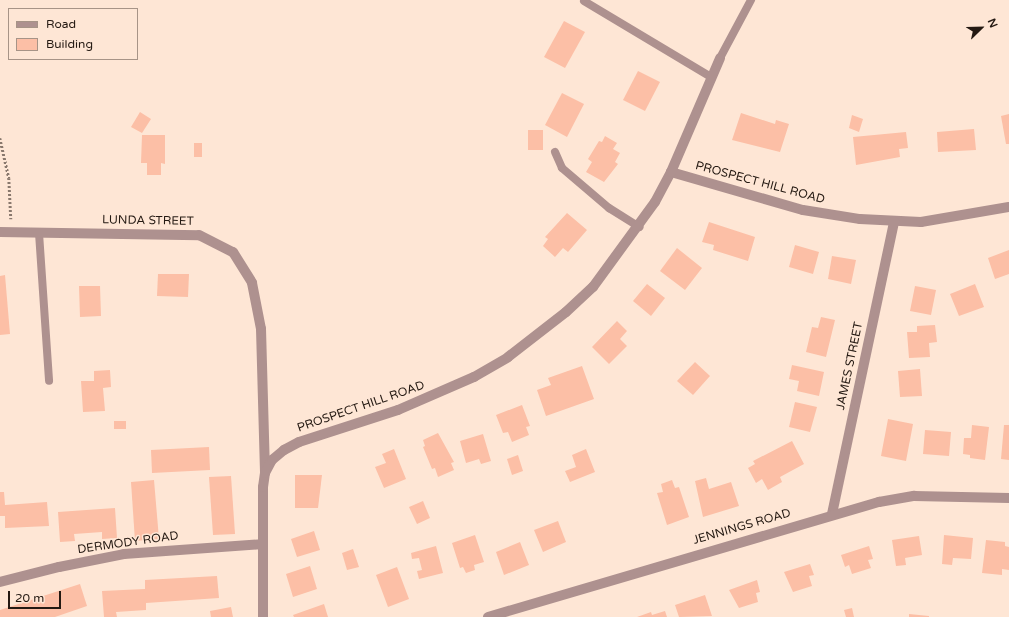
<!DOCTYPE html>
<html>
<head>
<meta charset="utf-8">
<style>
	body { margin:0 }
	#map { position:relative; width:1009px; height:617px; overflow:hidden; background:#fee6d5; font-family:"Varela Round",sans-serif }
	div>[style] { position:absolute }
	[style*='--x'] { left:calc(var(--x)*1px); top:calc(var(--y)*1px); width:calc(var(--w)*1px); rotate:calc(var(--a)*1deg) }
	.building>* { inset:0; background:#fcbfa6 }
	.path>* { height:2.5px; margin-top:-1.25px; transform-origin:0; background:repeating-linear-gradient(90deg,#89786d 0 2px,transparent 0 4px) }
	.service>* { height:8px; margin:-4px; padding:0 4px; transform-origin:4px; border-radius:4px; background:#ae918f }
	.minor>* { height:10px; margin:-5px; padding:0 5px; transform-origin:5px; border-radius:5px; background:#ae918f }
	span { translate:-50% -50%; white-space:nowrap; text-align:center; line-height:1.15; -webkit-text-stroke:3px #fee6d5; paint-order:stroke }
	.street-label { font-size:12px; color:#241912 }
	.legend { position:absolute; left:8px; top:8px; width:130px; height:52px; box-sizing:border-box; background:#fee6d5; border:1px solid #a79487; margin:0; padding:5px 7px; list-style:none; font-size:12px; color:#241912 }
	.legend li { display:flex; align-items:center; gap:8px; height:20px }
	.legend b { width:20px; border:1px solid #a79487 }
	.north { position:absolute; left:961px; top:8px; width:40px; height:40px; -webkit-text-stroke:3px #fee6d5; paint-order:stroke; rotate:67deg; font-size:11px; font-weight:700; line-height:16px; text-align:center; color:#241912 }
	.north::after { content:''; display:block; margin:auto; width:14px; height:18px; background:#241912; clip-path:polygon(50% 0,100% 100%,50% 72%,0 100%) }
	.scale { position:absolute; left:8px; top:591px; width:53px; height:18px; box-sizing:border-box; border:2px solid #241912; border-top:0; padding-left:5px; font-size:12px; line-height:14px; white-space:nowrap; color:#241912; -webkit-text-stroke:3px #fee6d5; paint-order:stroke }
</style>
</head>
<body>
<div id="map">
	<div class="building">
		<div style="clip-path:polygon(564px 21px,585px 32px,565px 68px,544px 57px)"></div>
		<div style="clip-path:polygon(638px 71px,660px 82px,645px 111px,623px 100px)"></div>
		<div style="clip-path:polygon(562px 93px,584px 104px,567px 137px,545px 125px)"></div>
		<div style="clip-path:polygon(140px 112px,151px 119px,142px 133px,131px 127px)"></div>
		<div style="clip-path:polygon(741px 113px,775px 124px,776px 120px,789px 124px,780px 152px,732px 140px)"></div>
		<div style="clip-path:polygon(1009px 114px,1009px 144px,1006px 144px,1001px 116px)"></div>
		<div style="clip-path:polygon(852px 115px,863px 119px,859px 132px,849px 128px)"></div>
		<div style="clip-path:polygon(974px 129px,976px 150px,938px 152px,937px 132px)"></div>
		<div style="clip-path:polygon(528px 130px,543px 130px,543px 150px,528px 150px)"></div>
		<div style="clip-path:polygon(906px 132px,908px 148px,899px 149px,900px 157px,856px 165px,853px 137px)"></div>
		<div style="clip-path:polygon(142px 135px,165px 135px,165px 164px,161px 163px,161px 175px,147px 175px,147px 163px,141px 163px)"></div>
		<div style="clip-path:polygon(605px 136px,617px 143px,613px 149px,620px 153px,615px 162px,618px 164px,604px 182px,586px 172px,592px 162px,588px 159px,599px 141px,602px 142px)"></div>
		<div style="clip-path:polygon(194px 143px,202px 143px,202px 157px,194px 157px)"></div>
		<div style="clip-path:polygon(567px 213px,587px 230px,568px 252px,563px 248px,555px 257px,543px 246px,548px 239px,545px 237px)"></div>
		<div style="clip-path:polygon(709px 222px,755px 237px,748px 261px,713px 250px,714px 245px,702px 242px)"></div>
		<div style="clip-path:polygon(795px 245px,819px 252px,813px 274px,789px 267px)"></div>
		<div style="clip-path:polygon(677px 248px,702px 268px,685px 290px,660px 271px)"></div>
		<div style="clip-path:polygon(1009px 250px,1009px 274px,995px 279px,988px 258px)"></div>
		<div style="clip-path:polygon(832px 256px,856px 260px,851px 284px,828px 279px)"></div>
		<div style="clip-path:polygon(158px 274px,189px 274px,188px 297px,157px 296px)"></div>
		<div style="clip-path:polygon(5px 275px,10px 334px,0 335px,0 276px)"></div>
		<div style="clip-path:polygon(647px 284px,665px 298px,651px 316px,633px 301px)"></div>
		<div style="clip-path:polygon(975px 284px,984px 307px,959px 316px,950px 294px)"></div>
		<div style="clip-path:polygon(79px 286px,100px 286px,101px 316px,80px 317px)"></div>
		<div style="clip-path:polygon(915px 286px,936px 290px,931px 315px,910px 311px)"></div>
		<div style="clip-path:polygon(821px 317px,835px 320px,826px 357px,806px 352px,812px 327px,818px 328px)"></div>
		<div style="clip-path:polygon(617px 321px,627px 331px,620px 339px,627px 346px,609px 364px,592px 347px)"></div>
		<div style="clip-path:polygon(935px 325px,937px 342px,929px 343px,930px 357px,909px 358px,907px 332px,917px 332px,917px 326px)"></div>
		<div style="clip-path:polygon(695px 362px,710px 376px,693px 395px,677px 381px)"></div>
		<div style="clip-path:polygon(792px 365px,824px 372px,819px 396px,797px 391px,799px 381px,789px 379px)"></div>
		<div style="clip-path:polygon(582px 366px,594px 399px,546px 416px,537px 390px,551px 385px,548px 378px)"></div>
		<div style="clip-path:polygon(920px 369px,922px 396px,900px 397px,898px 371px)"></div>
		<div style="clip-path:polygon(110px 370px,111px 387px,103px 388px,105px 411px,83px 412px,81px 381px,94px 381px,94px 371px)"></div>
		<div style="clip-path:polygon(795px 402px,817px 407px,810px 432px,789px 427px)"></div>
		<div style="clip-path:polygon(522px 405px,530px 426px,526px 427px,529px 435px,512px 442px,508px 432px,503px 433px,496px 415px)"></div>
		<div style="clip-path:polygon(888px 419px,913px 424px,906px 461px,881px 456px)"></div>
		<div style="clip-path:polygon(114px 421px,126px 421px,126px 429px,114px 429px)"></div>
		<div style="clip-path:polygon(972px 425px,989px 427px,985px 460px,970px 458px,970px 455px,963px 454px,964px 438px,971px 438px)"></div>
		<div style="clip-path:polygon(1004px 425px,1009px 425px,1009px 460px,1001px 459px)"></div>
		<div style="clip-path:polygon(925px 430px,951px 432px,949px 456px,923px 454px)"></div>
		<div style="clip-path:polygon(438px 433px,454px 462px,451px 463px,454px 470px,438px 477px,435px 468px,432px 469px,423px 447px,425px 446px,423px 440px)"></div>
		<div style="clip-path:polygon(483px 434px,491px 461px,481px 464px,479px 459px,466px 463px,460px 441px)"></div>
		<div style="clip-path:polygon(792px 441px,804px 464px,780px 477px,782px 482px,768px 490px,762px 479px,756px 483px,748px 468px,755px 464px,753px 461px)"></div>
		<div style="clip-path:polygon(209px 447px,210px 470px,152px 473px,151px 450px)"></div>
		<div style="clip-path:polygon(394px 449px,406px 479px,384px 488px,375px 467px,386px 463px,382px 454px)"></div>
		<div style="clip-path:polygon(586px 449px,595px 472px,570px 482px,565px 471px,576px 467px,572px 455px)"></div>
		<div style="clip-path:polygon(518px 455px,523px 471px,512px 475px,507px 459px)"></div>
		<div style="clip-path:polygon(295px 475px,322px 475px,318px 508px,295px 508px)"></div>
		<div style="clip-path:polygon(231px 476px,235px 534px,213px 535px,209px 477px)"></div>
		<div style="clip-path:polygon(706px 478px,709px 489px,731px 482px,739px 506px,703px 517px,695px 481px)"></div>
		<div style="clip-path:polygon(154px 480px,159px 539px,135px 541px,131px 482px)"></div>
		<div style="clip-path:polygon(672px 480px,675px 488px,679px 487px,689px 517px,667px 525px,657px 493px,663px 492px,661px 484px)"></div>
		<div style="clip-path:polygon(0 492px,4px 492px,5px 505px,47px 502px,49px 526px,5px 528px,5px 516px,0 516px)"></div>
		<div style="clip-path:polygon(423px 501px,430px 518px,417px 524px,409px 507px)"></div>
		<div style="clip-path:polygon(115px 508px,117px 538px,102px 539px,102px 532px,74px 534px,75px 541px,60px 542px,58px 512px)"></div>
		<div style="clip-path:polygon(558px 521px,566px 542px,543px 552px,534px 530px)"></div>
		<div style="clip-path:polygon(314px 531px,320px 550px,297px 557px,291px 539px)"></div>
		<div style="clip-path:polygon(475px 535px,484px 562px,474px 565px,475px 570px,466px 573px,463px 567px,460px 568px,452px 543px)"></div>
		<div style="clip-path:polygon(944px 535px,973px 538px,971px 559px,953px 558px,952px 565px,942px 564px)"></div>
		<div style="clip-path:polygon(919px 536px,922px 555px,905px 558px,906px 565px,896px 566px,892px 540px)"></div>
		<div style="clip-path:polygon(986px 540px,1005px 542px,1005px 546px,1009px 547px,1009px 570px,1002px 569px,1002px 575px,982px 573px)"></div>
		<div style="clip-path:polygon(520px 542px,529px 565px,504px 575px,496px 552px)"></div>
		<div style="clip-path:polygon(436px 546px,443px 573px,419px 579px,417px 571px,422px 570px,419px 558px,412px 559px,411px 553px)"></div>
		<div style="clip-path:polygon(869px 546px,873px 559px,868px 560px,871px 568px,852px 574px,849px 565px,845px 567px,841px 555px)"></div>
		<div style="clip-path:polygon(353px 549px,359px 567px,347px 570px,342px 553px)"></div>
		<div style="clip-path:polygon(810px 564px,814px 575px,809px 576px,812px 586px,793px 592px,784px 572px)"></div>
		<div style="clip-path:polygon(310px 566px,317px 589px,293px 597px,286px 574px)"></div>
		<div style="clip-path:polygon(397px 567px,409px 599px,388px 607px,376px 575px)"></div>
		<div style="clip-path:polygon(217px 576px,219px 598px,146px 603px,146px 610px,116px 612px,117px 617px,104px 617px,102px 591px,145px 589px,145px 580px)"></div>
		<div style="clip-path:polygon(757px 580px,760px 592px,756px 593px,758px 602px,739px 608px,729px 590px)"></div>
		<div style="clip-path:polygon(80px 584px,87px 606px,55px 617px,0 617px,0 610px)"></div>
		<div style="clip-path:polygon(705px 595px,712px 616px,679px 617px,675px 605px)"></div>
		<div style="clip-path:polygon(324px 604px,328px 617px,294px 617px,293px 615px)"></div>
		<div style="clip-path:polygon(231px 607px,233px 617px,211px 617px,210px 611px)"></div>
		<div style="clip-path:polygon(852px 608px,854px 617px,846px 617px,844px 610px)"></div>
		<div style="clip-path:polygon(665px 611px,667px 617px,637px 617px,651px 612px,652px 615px)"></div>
		<div style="clip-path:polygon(909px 614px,929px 616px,929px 617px,909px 617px)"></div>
	</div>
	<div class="path">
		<div style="--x:0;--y:138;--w:41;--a:77.3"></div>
		<div style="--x:9;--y:178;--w:41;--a:87.2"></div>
	</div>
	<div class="service">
		<div style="--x:584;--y:1;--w:148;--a:30.9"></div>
		<div style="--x:720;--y:58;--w:66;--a:-61.9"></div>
		<div style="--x:555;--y:152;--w:17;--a:66"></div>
		<div style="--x:562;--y:168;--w:62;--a:40.4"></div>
		<div style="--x:609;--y:208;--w:36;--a:32"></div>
		<div style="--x:39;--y:233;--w:148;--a:86.1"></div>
	</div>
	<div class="minor">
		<div style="--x:671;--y:172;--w:137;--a:16.1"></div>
		<div style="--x:803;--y:210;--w:58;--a:9"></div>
		<div style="--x:860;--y:219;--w:61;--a:2.8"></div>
		<div style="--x:921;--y:222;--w:89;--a:-9.7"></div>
		<div style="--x:0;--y:232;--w:199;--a:0.9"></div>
		<div style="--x:199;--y:235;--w:38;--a:27"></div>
		<div style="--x:233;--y:252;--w:36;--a:58"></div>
		<div style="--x:252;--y:283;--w:47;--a:78.9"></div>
		<div style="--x:261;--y:329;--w:144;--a:88.4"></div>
		<div style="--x:832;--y:514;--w:299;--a:-78"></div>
		<div style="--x:0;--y:582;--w:61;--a:-14.3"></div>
		<div style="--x:59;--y:567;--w:66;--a:-11.3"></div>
		<div style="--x:124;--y:554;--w:138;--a:-4.1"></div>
		<div style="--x:263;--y:617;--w:130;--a:-90"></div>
		<div style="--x:263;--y:487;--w:14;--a:-82"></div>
		<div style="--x:265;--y:473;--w:15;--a:-62"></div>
		<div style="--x:272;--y:460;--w:16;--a:-40"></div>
		<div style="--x:284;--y:450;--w:17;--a:-28"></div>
		<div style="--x:299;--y:442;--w:104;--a:-17.9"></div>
		<div style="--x:398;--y:410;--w:83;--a:-23.5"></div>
		<div style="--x:474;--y:377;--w:39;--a:-30"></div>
		<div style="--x:508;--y:357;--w:73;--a:-37.8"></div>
		<div style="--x:566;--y:312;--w:37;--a:-43"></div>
		<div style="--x:593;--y:287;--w:105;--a:-53.9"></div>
		<div style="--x:655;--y:202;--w:34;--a:-62"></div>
		<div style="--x:671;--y:172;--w:124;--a:-66.7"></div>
		<div style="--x:488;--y:617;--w:408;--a:-16.4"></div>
		<div style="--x:879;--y:502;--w:36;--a:-10"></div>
		<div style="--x:914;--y:496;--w:95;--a:1.2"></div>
	</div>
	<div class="street-label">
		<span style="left:760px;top:183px;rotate:15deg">PROSPECT HILL ROAD</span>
		<span style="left:148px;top:221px;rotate:1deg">LUNDA STREET</span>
		<span style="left:850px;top:366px;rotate:-78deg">JAMES STREET</span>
		<span style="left:361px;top:407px;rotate:-19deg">PROSPECT HILL ROAD</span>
		<span style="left:742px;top:527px;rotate:-16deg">JENNINGS ROAD</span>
		<span style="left:128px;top:543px;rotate:-8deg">DERMODY ROAD</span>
	</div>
	<ul class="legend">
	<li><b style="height:5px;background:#ae918f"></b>Road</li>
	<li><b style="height:11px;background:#fcbfa6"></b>Building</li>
	</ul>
	<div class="north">N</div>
	<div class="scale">20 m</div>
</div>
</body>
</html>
